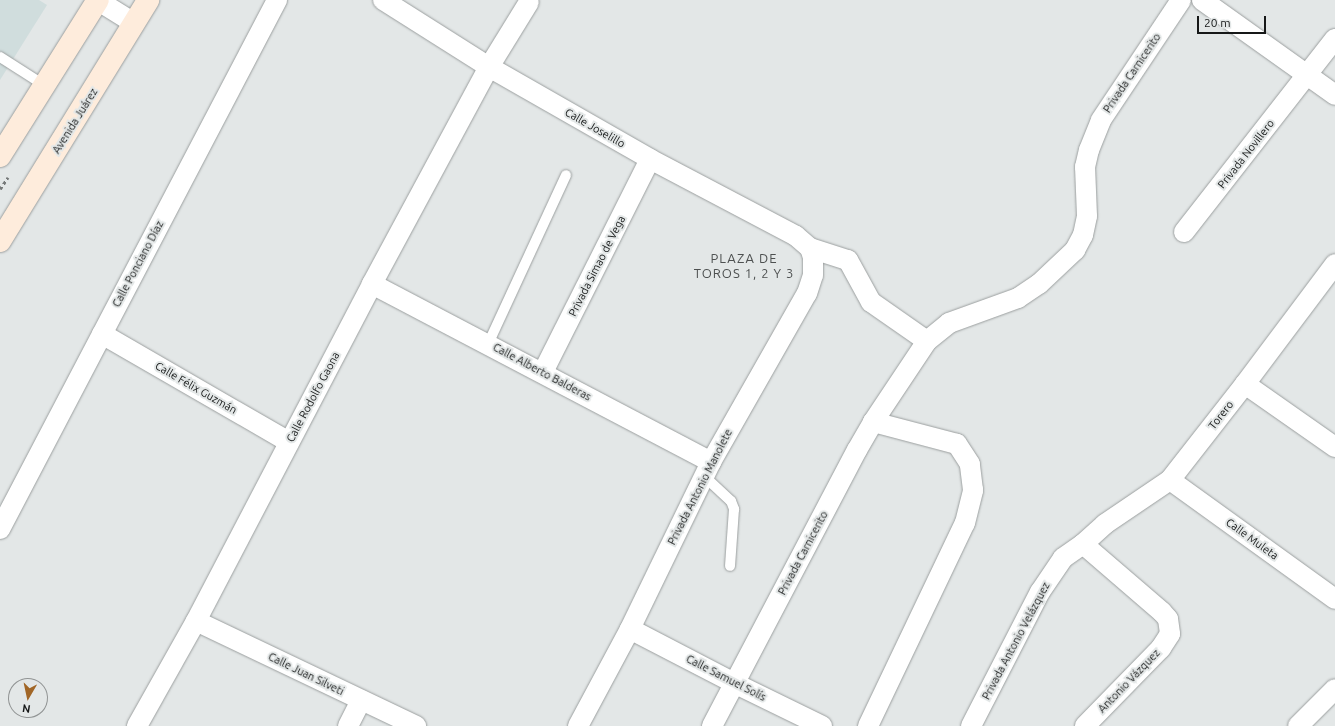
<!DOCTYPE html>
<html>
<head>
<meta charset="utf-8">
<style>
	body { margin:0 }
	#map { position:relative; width:1335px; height:726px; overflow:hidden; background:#e3e7e7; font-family:Ubuntu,sans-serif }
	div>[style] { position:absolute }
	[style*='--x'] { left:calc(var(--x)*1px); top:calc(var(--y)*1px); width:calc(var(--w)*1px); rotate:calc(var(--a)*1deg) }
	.built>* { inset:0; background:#d0dddd }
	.path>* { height:2.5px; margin-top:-1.25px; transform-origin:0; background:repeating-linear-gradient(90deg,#767979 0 3px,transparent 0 6px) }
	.roads { filter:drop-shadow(0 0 1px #9b9f9f) drop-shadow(0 0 1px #9b9f9f) }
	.service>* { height:10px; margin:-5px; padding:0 5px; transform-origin:5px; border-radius:5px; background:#fff }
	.minor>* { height:20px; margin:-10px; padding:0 10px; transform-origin:10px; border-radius:10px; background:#fff }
	.secondary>* { height:22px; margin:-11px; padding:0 11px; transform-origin:11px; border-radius:11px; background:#feecdc }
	span { translate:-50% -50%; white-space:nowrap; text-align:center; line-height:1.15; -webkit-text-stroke:4px #e3e7e7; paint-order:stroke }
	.street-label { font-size:11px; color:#161818 }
	.quarter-label { font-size:13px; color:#4d5050; letter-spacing:1px }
	.north { position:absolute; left:8px; top:678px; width:40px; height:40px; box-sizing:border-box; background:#e3e7e7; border:1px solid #919494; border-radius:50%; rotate:189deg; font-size:11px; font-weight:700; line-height:16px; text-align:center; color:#161818 }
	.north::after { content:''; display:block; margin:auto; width:14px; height:18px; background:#a16627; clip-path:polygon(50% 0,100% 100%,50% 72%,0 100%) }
	.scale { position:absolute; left:1197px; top:16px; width:69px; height:18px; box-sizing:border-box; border:2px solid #161818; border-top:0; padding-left:5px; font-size:12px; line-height:14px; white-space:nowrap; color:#161818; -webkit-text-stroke:3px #e3e7e7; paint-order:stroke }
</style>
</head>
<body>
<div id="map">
	<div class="built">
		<div style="clip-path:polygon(0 0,39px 0,47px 5px,0 80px)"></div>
	</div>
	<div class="path">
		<div style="--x:0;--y:189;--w:14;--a:-56"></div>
	</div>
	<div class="roads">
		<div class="service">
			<div style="--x:0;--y:57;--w:52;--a:32.5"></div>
			<div style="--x:488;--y:344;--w:186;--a:-65.2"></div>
			<div style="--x:704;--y:476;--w:37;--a:43"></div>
			<div style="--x:731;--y:501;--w:9;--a:69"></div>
			<div style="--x:734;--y:509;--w:57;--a:94"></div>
		</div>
		<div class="minor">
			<div style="--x:97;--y:0;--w:44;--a:31.9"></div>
			<div style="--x:383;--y:0;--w:125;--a:32.3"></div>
			<div style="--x:489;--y:67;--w:185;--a:29.7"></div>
			<div style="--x:650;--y:159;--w:165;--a:27.8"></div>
			<div style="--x:796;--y:236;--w:18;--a:41"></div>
			<div style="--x:810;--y:248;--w:9;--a:72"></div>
			<div style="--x:813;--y:257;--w:18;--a:90"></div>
			<div style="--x:813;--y:275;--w:19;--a:108"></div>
			<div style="--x:807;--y:293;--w:194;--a:119.6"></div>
			<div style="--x:711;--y:462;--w:186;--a:115.9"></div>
			<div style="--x:630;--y:629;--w:110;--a:118.2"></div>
			<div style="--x:1202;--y:0;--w:163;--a:35.5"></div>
			<div style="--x:1184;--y:232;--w:245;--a:-52"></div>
			<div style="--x:810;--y:248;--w:40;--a:18"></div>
			<div style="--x:848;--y:260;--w:48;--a:61.3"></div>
			<div style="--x:871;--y:302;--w:68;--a:34.9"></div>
			<div style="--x:372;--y:284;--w:383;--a:27.7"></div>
			<div style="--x:102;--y:334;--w:216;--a:30"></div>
			<div style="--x:543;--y:372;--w:238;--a:-63.3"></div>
			<div style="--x:1245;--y:384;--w:110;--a:35"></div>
			<div style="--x:1170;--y:480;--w:203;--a:35.8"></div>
			<div style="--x:0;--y:529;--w:597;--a:-62.36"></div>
			<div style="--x:1083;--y:544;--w:104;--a:40.7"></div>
			<div style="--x:1162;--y:612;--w:9;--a:49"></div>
			<div style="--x:1168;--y:619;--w:15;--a:82"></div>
			<div style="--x:1170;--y:634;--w:17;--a:123"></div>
			<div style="--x:1161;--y:648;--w:109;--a:134.3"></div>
			<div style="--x:196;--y:621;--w:244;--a:25.5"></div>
			<div style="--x:630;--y:629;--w:117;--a:27.4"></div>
			<div style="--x:734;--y:683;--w:98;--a:26"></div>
			<div style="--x:137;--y:726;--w:120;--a:-60.7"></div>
			<div style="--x:196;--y:621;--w:380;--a:-62.4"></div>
			<div style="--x:372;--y:284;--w:247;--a:-61.7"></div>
			<div style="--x:489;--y:67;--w:76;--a:-58.4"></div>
			<div style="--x:348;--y:726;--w:29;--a:-63"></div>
			<div style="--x:712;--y:726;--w:312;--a:-62.3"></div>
			<div style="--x:857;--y:450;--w:32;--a:-60"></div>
			<div style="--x:868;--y:726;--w:225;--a:-64.5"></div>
			<div style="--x:965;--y:523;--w:34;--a:-76"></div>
			<div style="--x:973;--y:490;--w:26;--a:-97"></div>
			<div style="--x:970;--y:464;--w:24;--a:-123"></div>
			<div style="--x:957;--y:444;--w:87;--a:-165.3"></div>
			<div style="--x:873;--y:422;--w:97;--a:-56.3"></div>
			<div style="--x:927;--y:341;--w:28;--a:-39"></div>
			<div style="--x:949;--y:323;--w:73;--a:-19.9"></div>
			<div style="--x:1018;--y:298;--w:25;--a:-34"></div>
			<div style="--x:1039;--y:284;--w:50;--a:-43.4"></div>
			<div style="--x:1075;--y:250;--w:17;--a:-62"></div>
			<div style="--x:1083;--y:235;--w:19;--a:-78"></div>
			<div style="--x:1087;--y:216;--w:49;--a:-92.3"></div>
			<div style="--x:1085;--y:167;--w:17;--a:-77"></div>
			<div style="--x:1089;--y:150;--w:32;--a:-68"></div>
			<div style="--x:1101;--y:120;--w:144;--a:-56.3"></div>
			<div style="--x:971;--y:726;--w:151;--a:-62.8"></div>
			<div style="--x:1040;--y:592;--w:41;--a:-55.9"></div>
			<div style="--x:1063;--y:558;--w:24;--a:-35"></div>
			<div style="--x:1083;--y:544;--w:30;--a:-42"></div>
			<div style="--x:1105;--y:524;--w:78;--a:-34.1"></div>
			<div style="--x:1170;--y:480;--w:122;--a:-52"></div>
			<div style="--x:1245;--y:384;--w:150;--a:-53.1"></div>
			<div style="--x:1298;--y:726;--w:52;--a:-45"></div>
		</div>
		<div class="secondary">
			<div style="--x:0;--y:156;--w:184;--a:-57.9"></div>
			<div style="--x:0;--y:241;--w:283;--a:-58.4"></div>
		</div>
	</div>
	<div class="street-label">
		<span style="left:1132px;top:73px;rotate:-56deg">Privada Carnicerito</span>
		<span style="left:75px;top:121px;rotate:-58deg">Avenida Juárez</span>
		<span style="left:595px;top:128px;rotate:30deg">Calle Joselillo</span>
		<span style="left:1246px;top:154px;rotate:-52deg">Privada Novillero</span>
		<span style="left:138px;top:264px;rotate:-62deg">Calle Ponciano Díaz</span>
		<span style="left:597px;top:266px;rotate:-63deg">Privada Simao de Vega</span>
		<span style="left:542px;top:372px;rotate:28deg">Calle Alberto Balderas</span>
		<span style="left:196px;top:388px;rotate:30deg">Calle Félix Guzmán</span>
		<span style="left:313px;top:397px;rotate:-62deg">Calle Rodolfo Gaona</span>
		<span style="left:1221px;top:415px;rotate:-52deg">Torero</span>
		<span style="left:700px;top:487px;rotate:-63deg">Privada Antonio Manolete</span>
		<span style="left:1252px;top:539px;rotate:36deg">Calle Muleta</span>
		<span style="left:803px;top:553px;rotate:-62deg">Privada Carnicerito</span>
		<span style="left:1016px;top:641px;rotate:-62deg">Privada Antonio Velázquez</span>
		<span style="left:306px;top:674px;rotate:26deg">Calle Juan Silveti</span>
		<span style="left:726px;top:678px;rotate:27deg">Calle Samuel Solís</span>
		<span style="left:1129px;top:681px;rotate:-46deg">Antonio Vázquez</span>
	</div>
	<div class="quarter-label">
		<span style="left:744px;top:266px">PLAZA DE<br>TOROS 1, 2 Y 3</span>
	</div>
	<div class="north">N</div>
	<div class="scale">20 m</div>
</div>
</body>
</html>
